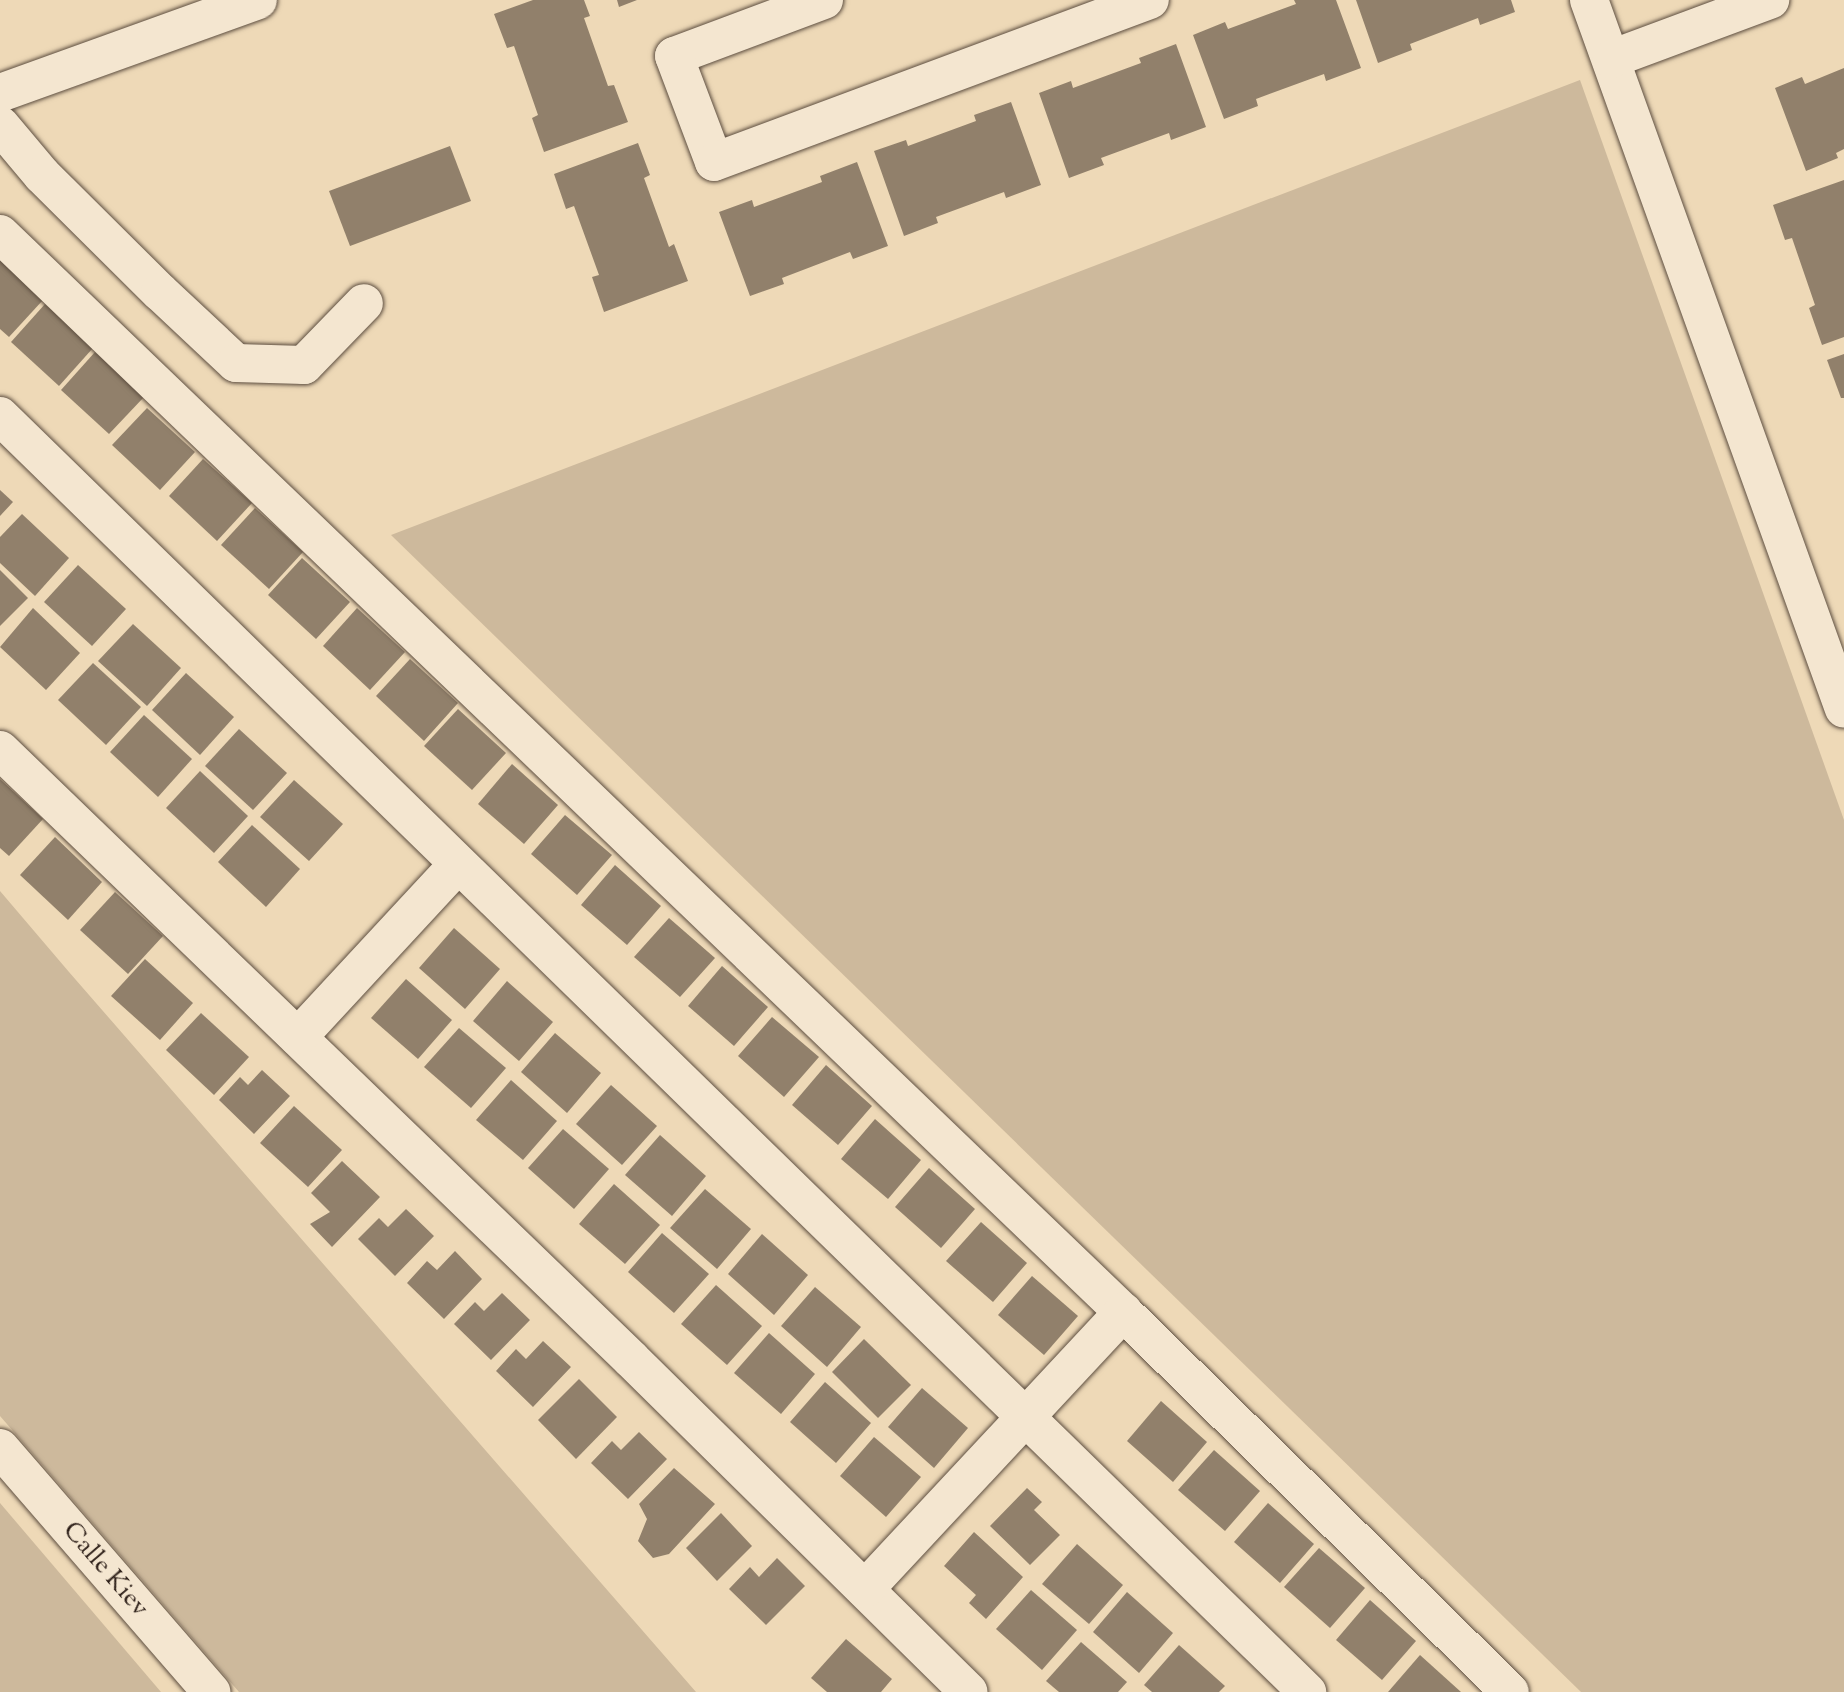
<!DOCTYPE html>
<html>
<head>
<meta charset="utf-8">
<style>
	body { margin:0 }
	#map { position:relative; width:1844px; height:1692px; overflow:hidden; background:#eed9b7; font-family:"Sorts Mill Goudy",serif }
	div>[style] { position:absolute }
	[style*='--x'] { left:calc(var(--x)*1px); top:calc(var(--y)*1px); width:calc(var(--w)*1px); rotate:calc(var(--a)*1deg) }
	.green>* { inset:0; background:#cdb99c }
	.building>* { inset:0; background:#91806b }
	.roads { filter:drop-shadow(0 0 2px #5d4e40) drop-shadow(0 0 2px #5d4e40) }
	.minor>* { height:38px; margin:-19px; padding:0 19px; transform-origin:19px; border-radius:19px; background:#f4e6d0 }
	span { translate:-50% -50%; white-space:nowrap; text-align:center; line-height:1.15; -webkit-text-stroke:5px #f4e6d0; paint-order:stroke }
	.street-label { font-size:26px; color:#2d1f18 }
</style>
</head>
<body>
<div id="map">
	<div class="green">
		<div style="clip-path:polygon(1580px 80px,1844px 820px,1844px 1692px,1581px 1692px,391px 535px)"></div>
		<div style="clip-path:polygon(0 891px,69px 972px,696px 1692px,239px 1692px,0 1416px)"></div>
		<div style="clip-path:polygon(0 1503px,161px 1692px,0 1692px)"></div>
	</div>
	<div class="building">
		<div style="clip-path:polygon(533px 0,584px 0,590px 16px,584px 18px,608px 86px,614px 85px,628px 122px,544px 152px,532px 118px,538px 115px,514px 46px,507px 48px,494px 14px)"></div>
		<div style="clip-path:polygon(617px 0,637px 0,619px 7px)"></div>
		<div style="clip-path:polygon(1294px 0,1336px 0,1361px 68px,1326px 81px,1324px 74px,1256px 99px,1258px 106px,1224px 119px,1193px 35px,1225px 22px,1228px 29px,1296px 4px)"></div>
		<div style="clip-path:polygon(1356px 0,1511px 0,1515px 12px,1480px 25px,1478px 18px,1410px 44px,1412px 50px,1378px 63px)"></div>
		<div style="clip-path:polygon(1176px 44px,1206px 127px,1171px 140px,1169px 133px,1101px 158px,1104px 165px,1069px 178px,1039px 93px,1071px 81px,1073px 88px,1141px 63px,1139px 58px)"></div>
		<div style="clip-path:polygon(1844px 68px,1844px 149px,1836px 153px,1838px 158px,1806px 171px,1775px 88px,1802px 77px,1805px 84px)"></div>
		<div style="clip-path:polygon(1011px 102px,1041px 185px,1006px 198px,1004px 192px,936px 217px,938px 223px,904px 236px,874px 151px,906px 140px,908px 146px,976px 121px,974px 115px)"></div>
		<div style="clip-path:polygon(638px 143px,650px 175px,644px 178px,669px 247px,674px 244px,688px 281px,604px 312px,592px 277px,599px 275px,574px 206px,566px 209px,554px 174px)"></div>
		<div style="clip-path:polygon(450px 146px,471px 201px,350px 246px,329px 191px)"></div>
		<div style="clip-path:polygon(857px 162px,888px 246px,853px 259px,850px 252px,782px 278px,784px 284px,750px 296px,719px 212px,752px 200px,754px 207px,822px 182px,820px 176px)"></div>
		<div style="clip-path:polygon(1844px 180px,1844px 337px,1822px 345px,1809px 308px,1815px 305px,1792px 238px,1785px 240px,1773px 205px)"></div>
		<div style="clip-path:polygon(0 260px,43px 300px,9px 337px,0 329px)"></div>
		<div style="clip-path:polygon(45px 304px,93px 348px,59px 386px,11px 342px)"></div>
		<div style="clip-path:polygon(95px 352px,144px 397px,109px 434px,61px 390px)"></div>
		<div style="clip-path:polygon(1844px 354px,1844px 398px,1841px 398px,1827px 360px)"></div>
		<div style="clip-path:polygon(147px 408px,195px 452px,160px 490px,112px 445px)"></div>
		<div style="clip-path:polygon(203px 459px,252px 503px,217px 541px,169px 496px)"></div>
		<div style="clip-path:polygon(0 490px,13px 502px,0 516px)"></div>
		<div style="clip-path:polygon(255px 508px,303px 552px,269px 589px,221px 545px)"></div>
		<div style="clip-path:polygon(22px 514px,69px 558px,35px 596px,0 563px,0 537px)"></div>
		<div style="clip-path:polygon(302px 558px,350px 602px,316px 639px,268px 595px)"></div>
		<div style="clip-path:polygon(78px 565px,126px 609px,92px 646px,44px 602px)"></div>
		<div style="clip-path:polygon(0 570px,28px 598px,0 626px)"></div>
		<div style="clip-path:polygon(33px 608px,80px 653px,46px 690px,0 647px)"></div>
		<div style="clip-path:polygon(357px 608px,405px 652px,370px 690px,323px 646px)"></div>
		<div style="clip-path:polygon(133px 624px,181px 668px,147px 706px,98px 661px)"></div>
		<div style="clip-path:polygon(410px 659px,458px 703px,424px 741px,376px 696px)"></div>
		<div style="clip-path:polygon(93px 663px,141px 707px,106px 745px,58px 700px)"></div>
		<div style="clip-path:polygon(186px 673px,234px 717px,200px 755px,152px 710px)"></div>
		<div style="clip-path:polygon(458px 709px,506px 753px,472px 790px,424px 746px)"></div>
		<div style="clip-path:polygon(144px 715px,192px 759px,158px 797px,110px 752px)"></div>
		<div style="clip-path:polygon(239px 729px,287px 773px,253px 810px,205px 766px)"></div>
		<div style="clip-path:polygon(512px 764px,558px 805px,524px 844px,478px 804px)"></div>
		<div style="clip-path:polygon(200px 771px,248px 816px,214px 853px,166px 808px)"></div>
		<div style="clip-path:polygon(0 779px,43px 819px,9px 856px,0 848px)"></div>
		<div style="clip-path:polygon(294px 780px,343px 824px,309px 861px,260px 817px)"></div>
		<div style="clip-path:polygon(565px 815px,612px 855px,577px 895px,531px 854px)"></div>
		<div style="clip-path:polygon(252px 825px,300px 869px,266px 907px,218px 862px)"></div>
		<div style="clip-path:polygon(55px 837px,102px 882px,68px 920px,20px 875px)"></div>
		<div style="clip-path:polygon(615px 865px,661px 906px,627px 945px,581px 905px)"></div>
		<div style="clip-path:polygon(115px 892px,163px 936px,128px 974px,80px 930px)"></div>
		<div style="clip-path:polygon(669px 918px,715px 958px,680px 997px,634px 957px)"></div>
		<div style="clip-path:polygon(454px 928px,500px 969px,465px 1009px,419px 968px)"></div>
		<div style="clip-path:polygon(145px 959px,193px 1003px,160px 1040px,111px 996px)"></div>
		<div style="clip-path:polygon(722px 966px,768px 1007px,734px 1046px,688px 1006px)"></div>
		<div style="clip-path:polygon(406px 979px,452px 1020px,418px 1059px,371px 1018px)"></div>
		<div style="clip-path:polygon(507px 981px,553px 1022px,519px 1061px,473px 1021px)"></div>
		<div style="clip-path:polygon(201px 1013px,249px 1057px,214px 1095px,166px 1050px)"></div>
		<div style="clip-path:polygon(772px 1017px,819px 1057px,784px 1097px,738px 1056px)"></div>
		<div style="clip-path:polygon(459px 1028px,506px 1068px,471px 1108px,424px 1067px)"></div>
		<div style="clip-path:polygon(555px 1033px,601px 1073px,567px 1113px,521px 1072px)"></div>
		<div style="clip-path:polygon(826px 1065px,872px 1106px,838px 1145px,792px 1105px)"></div>
		<div style="clip-path:polygon(262px 1070px,290px 1096px,254px 1134px,219px 1100px,240px 1077px,248px 1085px)"></div>
		<div style="clip-path:polygon(511px 1080px,557px 1121px,523px 1160px,476px 1120px)"></div>
		<div style="clip-path:polygon(611px 1085px,657px 1126px,622px 1165px,576px 1124px)"></div>
		<div style="clip-path:polygon(294px 1106px,342px 1150px,308px 1187px,260px 1143px)"></div>
		<div style="clip-path:polygon(875px 1119px,921px 1160px,888px 1199px,841px 1159px)"></div>
		<div style="clip-path:polygon(563px 1129px,609px 1169px,574px 1209px,528px 1168px)"></div>
		<div style="clip-path:polygon(660px 1135px,706px 1176px,672px 1216px,625px 1175px)"></div>
		<div style="clip-path:polygon(342px 1161px,380px 1197px,332px 1247px,310px 1224px,330px 1212px,311px 1193px)"></div>
		<div style="clip-path:polygon(929px 1168px,975px 1209px,941px 1248px,895px 1207px)"></div>
		<div style="clip-path:polygon(614px 1184px,660px 1225px,625px 1264px,579px 1224px)"></div>
		<div style="clip-path:polygon(705px 1189px,751px 1229px,717px 1269px,670px 1228px)"></div>
		<div style="clip-path:polygon(406px 1209px,434px 1236px,395px 1276px,358px 1239px,379px 1218px,388px 1227px)"></div>
		<div style="clip-path:polygon(981px 1222px,1027px 1263px,993px 1302px,946px 1261px)"></div>
		<div style="clip-path:polygon(662px 1233px,709px 1274px,674px 1313px,628px 1272px)"></div>
		<div style="clip-path:polygon(762px 1234px,808px 1275px,774px 1315px,728px 1274px)"></div>
		<div style="clip-path:polygon(455px 1251px,482px 1279px,444px 1319px,407px 1283px,427px 1261px,437px 1270px)"></div>
		<div style="clip-path:polygon(1032px 1276px,1078px 1316px,1044px 1355px,998px 1315px)"></div>
		<div style="clip-path:polygon(716px 1285px,762px 1326px,727px 1365px,681px 1324px)"></div>
		<div style="clip-path:polygon(815px 1287px,861px 1327px,827px 1367px,781px 1326px)"></div>
		<div style="clip-path:polygon(502px 1293px,530px 1320px,491px 1360px,454px 1324px,475px 1302px,484px 1311px)"></div>
		<div style="clip-path:polygon(769px 1333px,815px 1374px,781px 1414px,734px 1373px)"></div>
		<div style="clip-path:polygon(864px 1339px,911px 1385px,878px 1418px,832px 1372px)"></div>
		<div style="clip-path:polygon(543px 1341px,571px 1367px,533px 1407px,496px 1371px,516px 1349px,526px 1359px)"></div>
		<div style="clip-path:polygon(579px 1379px,617px 1417px,576px 1459px,538px 1420px)"></div>
		<div style="clip-path:polygon(825px 1382px,871px 1423px,836px 1463px,790px 1422px)"></div>
		<div style="clip-path:polygon(922px 1388px,968px 1428px,934px 1468px,888px 1427px)"></div>
		<div style="clip-path:polygon(1161px 1401px,1207px 1442px,1173px 1482px,1127px 1441px)"></div>
		<div style="clip-path:polygon(639px 1432px,667px 1459px,628px 1499px,591px 1463px,612px 1441px,621px 1450px)"></div>
		<div style="clip-path:polygon(874px 1437px,921px 1477px,886px 1517px,840px 1476px)"></div>
		<div style="clip-path:polygon(1214px 1450px,1260px 1491px,1225px 1531px,1178px 1490px)"></div>
		<div style="clip-path:polygon(674px 1468px,715px 1504px,669px 1554px,653px 1558px,638px 1541px,647px 1519px,639px 1504px)"></div>
		<div style="clip-path:polygon(1027px 1488px,1042px 1502px,1034px 1510px,1060px 1535px,1030px 1565px,990px 1526px)"></div>
		<div style="clip-path:polygon(1268px 1503px,1314px 1544px,1280px 1583px,1234px 1542px)"></div>
		<div style="clip-path:polygon(721px 1513px,752px 1546px,717px 1581px,686px 1548px)"></div>
		<div style="clip-path:polygon(974px 1532px,1023px 1577px,986px 1619px,969px 1603px,976px 1595px,944px 1566px)"></div>
		<div style="clip-path:polygon(1077px 1544px,1123px 1585px,1089px 1624px,1042px 1584px)"></div>
		<div style="clip-path:polygon(1319px 1548px,1365px 1588px,1330px 1628px,1284px 1587px)"></div>
		<div style="clip-path:polygon(777px 1558px,805px 1586px,766px 1625px,729px 1589px,750px 1567px,759px 1577px)"></div>
		<div style="clip-path:polygon(1031px 1590px,1077px 1630px,1042px 1670px,996px 1629px)"></div>
		<div style="clip-path:polygon(1127px 1592px,1173px 1633px,1139px 1673px,1093px 1632px)"></div>
		<div style="clip-path:polygon(1370px 1600px,1416px 1641px,1382px 1680px,1336px 1640px)"></div>
		<div style="clip-path:polygon(846px 1639px,892px 1679px,881px 1692px,827px 1692px,811px 1678px)"></div>
		<div style="clip-path:polygon(1081px 1642px,1127px 1682px,1118px 1692px,1059px 1692px,1046px 1681px)"></div>
		<div style="clip-path:polygon(1179px 1645px,1225px 1686px,1219px 1692px,1152px 1692px,1144px 1685px)"></div>
		<div style="clip-path:polygon(1420px 1655px,1461px 1692px,1388px 1692px)"></div>
	</div>
	<div class="roads">
		<div class="minor">
			<div style="--x:824;--y:0;--w:160;--a:159.5"></div>
			<div style="--x:674;--y:56;--w:113;--a:69.3"></div>
			<div style="--x:714;--y:162;--w:465;--a:-20.4"></div>
			<div style="--x:1589;--y:0;--w:753;--a:70.22"></div>
			<div style="--x:1611;--y:59;--w:170;--a:-20.4"></div>
			<div style="--x:0;--y:93;--w:274;--a:-19.8"></div>
			<div style="--x:0;--y:125;--w:65;--a:50"></div>
			<div style="--x:42;--y:175;--w:166;--a:44.8"></div>
			<div style="--x:160;--y:292;--w:104;--a:43.1"></div>
			<div style="--x:236;--y:363;--w:68;--a:1.7"></div>
			<div style="--x:304;--y:365;--w:86;--a:-45.9"></div>
			<div style="--x:0;--y:234;--w:1557;--a:43.83"></div>
			<div style="--x:1123;--y:1312;--w:542;--a:44.48"></div>
			<div style="--x:0;--y:416;--w:1827;--a:44.31"></div>
			<div style="--x:0;--y:750;--w:877;--a:43.98"></div>
			<div style="--x:631;--y:1359;--w:474;--a:44.6"></div>
			<div style="--x:298;--y:1037;--w:234;--a:-47.2"></div>
			<div style="--x:0;--y:1448;--w:323;--a:49.1"></div>
			<div style="--x:865;--y:1589;--w:379;--a:-47"></div>
		</div>
	</div>
	<div class="street-label">
		<span style="left:105px;top:1570px;rotate:49deg">Calle Kiev</span>
	</div>
</div>
</body>
</html>
